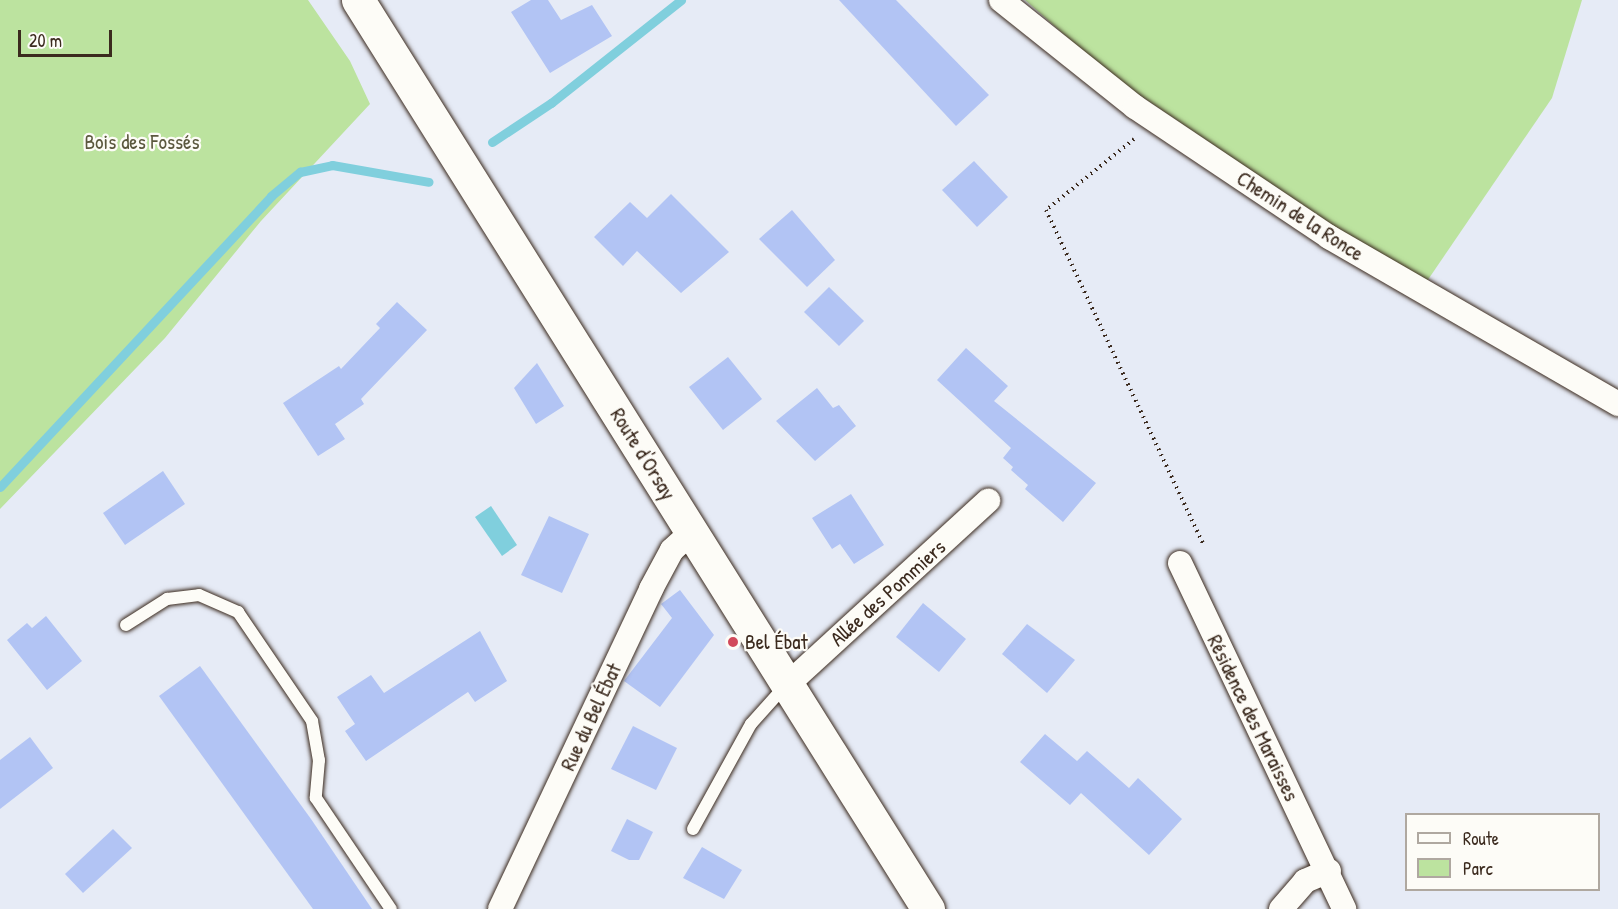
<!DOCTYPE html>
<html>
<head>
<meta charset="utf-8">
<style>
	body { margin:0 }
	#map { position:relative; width:1618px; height:909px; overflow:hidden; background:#e6ebf6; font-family:"Patrick Hand",sans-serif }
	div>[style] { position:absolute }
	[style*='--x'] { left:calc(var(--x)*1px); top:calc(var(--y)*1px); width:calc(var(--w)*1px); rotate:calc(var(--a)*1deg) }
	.green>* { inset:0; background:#bce39f }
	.water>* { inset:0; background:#80cfdd }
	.stream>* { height:9px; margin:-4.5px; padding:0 4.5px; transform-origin:4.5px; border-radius:4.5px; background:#80cfdd }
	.building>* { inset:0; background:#b2c4f4 }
	.path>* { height:4px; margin-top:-2px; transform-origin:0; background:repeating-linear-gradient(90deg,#3b2a1e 0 1.5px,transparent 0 6px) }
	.roads { filter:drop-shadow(0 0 2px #3b2a1e) drop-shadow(0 0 2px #3b2a1e) }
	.lane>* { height:12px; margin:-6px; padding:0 6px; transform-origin:6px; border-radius:6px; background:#fdfcf7 }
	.street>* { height:24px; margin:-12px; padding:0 12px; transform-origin:12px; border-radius:12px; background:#fdfcf7 }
	.secondary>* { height:33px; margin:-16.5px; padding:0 16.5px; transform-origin:16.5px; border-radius:16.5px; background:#fdfcf7 }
	.dots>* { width:16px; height:16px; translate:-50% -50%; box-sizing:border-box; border:3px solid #fdfcf7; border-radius:50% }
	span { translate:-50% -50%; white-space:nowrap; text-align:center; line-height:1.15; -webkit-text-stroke:4.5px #fdfcf7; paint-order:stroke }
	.park-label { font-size:21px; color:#5b583e }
	.street-label { font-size:21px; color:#3b2a1e }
	.poi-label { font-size:21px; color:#3b2a1e }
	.left { translate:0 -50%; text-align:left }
	.legend { position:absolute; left:1405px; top:813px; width:195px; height:78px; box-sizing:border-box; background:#fdfcf7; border:2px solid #afa8a0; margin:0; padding:8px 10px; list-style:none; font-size:18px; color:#3b2a1e }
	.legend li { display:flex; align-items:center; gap:12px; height:30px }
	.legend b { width:30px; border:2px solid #afa8a0 }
	.scale { position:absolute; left:18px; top:30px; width:94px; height:27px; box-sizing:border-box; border:3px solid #3b2a1e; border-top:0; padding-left:8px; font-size:18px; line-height:21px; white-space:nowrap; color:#3b2a1e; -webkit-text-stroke:4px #fdfcf7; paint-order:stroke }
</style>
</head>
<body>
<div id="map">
	<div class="green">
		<div style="clip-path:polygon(0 0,308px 0,350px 61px,370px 104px,261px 221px,165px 338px,0 509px)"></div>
		<div style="clip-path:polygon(1025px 0,1582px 0,1552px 98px,1423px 287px,1110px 75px)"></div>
	</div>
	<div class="water">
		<div style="clip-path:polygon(491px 506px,517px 545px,502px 556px,475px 517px)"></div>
	</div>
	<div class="stream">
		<div style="--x:492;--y:142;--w:71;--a:-33.5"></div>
		<div style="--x:551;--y:103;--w:166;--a:-38.4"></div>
		<div style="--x:0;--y:487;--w:398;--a:-47"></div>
		<div style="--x:271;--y:196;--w:38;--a:-40"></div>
		<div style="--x:300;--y:172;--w:33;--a:-12"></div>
		<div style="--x:332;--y:165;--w:98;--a:9.9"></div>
	</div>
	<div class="building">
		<div style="clip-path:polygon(531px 0,548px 0,561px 20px,592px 5px,612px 36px,550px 73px,511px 12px)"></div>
		<div style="clip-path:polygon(839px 0,896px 0,989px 95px,956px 126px)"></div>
		<div style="clip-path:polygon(974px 161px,1008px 197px,977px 227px,942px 190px)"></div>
		<div style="clip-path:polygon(671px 194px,729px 252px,681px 293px,637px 251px,623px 266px,594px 237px,630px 202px,647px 218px)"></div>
		<div style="clip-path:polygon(792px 210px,835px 260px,807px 287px,759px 239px)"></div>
		<div style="clip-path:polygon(829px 287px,864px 321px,839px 346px,804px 312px)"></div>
		<div style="clip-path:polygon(397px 302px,427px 330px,361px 399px,364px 404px,335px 424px,345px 439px,318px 456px,283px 403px,339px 366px,341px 369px,380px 328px,376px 324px)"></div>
		<div style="clip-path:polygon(966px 348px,1008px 386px,994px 401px,1096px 483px,1063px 522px,1025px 489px,1028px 485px,1011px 470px,1013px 467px,1003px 458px,1011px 448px,937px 380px)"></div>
		<div style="clip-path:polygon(728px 357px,762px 399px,723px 430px,689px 387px)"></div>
		<div style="clip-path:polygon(537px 363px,564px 406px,536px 424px,514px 388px)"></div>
		<div style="clip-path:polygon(817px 388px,833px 408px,839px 405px,856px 426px,815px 461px,776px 421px)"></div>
		<div style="clip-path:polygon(163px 471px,185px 504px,125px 545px,103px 513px)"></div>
		<div style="clip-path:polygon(851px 494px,884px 545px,854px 564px,840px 544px,832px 549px,812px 518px)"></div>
		<div style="clip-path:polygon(549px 516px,589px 534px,562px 593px,521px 575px)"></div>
		<div style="clip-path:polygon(680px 590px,714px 635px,660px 707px,624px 681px,672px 618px,661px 604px)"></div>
		<div style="clip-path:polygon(923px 603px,966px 639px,939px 672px,896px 637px)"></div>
		<div style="clip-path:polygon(46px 616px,82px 661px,47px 690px,7px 640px,27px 623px,32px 628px)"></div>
		<div style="clip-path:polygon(1027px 624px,1075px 660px,1047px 693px,1002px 654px)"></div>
		<div style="clip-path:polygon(480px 631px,507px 681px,475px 702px,468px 692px,366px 761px,345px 731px,355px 724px,337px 697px,371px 675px,384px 693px)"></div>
		<div style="clip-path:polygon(200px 666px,311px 819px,372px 909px,313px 909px,159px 696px)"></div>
		<div style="clip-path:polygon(633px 726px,677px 748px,656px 790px,611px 769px)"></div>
		<div style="clip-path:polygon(1045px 734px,1077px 761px,1087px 751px,1129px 788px,1138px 778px,1182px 819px,1149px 855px,1081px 793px,1070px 805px,1020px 762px)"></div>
		<div style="clip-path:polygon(30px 737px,53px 768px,0 809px,0 760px)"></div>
		<div style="clip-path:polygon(627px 819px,653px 832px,639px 860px,629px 860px,611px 851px)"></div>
		<div style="clip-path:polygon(113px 829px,132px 848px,83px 893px,65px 874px)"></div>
		<div style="clip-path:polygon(702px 847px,742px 870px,724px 899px,683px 878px)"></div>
	</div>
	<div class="path">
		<div style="--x:1134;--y:139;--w:113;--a:141.1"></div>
		<div style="--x:1046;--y:210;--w:369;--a:64.8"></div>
	</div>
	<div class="roads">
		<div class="lane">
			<div style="--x:126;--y:625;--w:49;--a:-32.4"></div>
			<div style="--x:167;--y:599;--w:32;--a:-7"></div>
			<div style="--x:199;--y:595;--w:43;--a:23.6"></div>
			<div style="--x:238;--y:612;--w:132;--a:55.8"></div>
			<div style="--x:312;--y:721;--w:40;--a:80"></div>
			<div style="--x:319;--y:760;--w:38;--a:95"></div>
			<div style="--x:316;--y:798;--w:134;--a:56"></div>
			<div style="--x:693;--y:829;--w:120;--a:-61.1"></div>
			<div style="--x:751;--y:724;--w:52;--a:-48.1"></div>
		</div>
		<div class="street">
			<div style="--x:1001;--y:0;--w:171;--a:38.6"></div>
			<div style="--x:1135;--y:107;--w:234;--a:33.8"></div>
			<div style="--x:1329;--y:237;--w:334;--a:30"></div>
			<div style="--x:1180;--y:563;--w:383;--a:64.6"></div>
			<div style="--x:787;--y:685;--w:273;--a:-42.5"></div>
			<div style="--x:500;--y:909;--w:354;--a:-64.7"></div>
			<div style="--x:651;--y:589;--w:44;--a:-61.7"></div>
			<div style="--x:672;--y:550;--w:25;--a:-42"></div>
			<div style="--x:1281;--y:909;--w:37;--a:-49"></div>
			<div style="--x:1305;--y:881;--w:26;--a:-23"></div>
		</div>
		<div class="secondary">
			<div style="--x:358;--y:0;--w:1073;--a:57.91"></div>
		</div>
	</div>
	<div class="dots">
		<div style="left:733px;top:642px;background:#d1495b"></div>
	</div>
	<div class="park-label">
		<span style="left:142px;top:142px">Bois des Fossés</span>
	</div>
	<div class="street-label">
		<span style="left:1300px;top:216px;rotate:33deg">Chemin de la Ronce</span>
		<span style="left:643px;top:454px;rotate:58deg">Route d'Orsay</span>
		<span style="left:888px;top:593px;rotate:-42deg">Allée des Pommiers</span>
		<span style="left:591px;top:717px;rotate:-65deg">Rue du Bel Ébat</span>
		<span style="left:1253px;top:718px;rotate:64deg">Résidence des Maraisses</span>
	</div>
	<div class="poi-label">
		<span class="left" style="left:745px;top:642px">Bel Ébat</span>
	</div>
	<ul class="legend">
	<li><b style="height:8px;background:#fdfcf7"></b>Route</li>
	<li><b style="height:16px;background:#bce39f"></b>Parc</li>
	</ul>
	<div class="scale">20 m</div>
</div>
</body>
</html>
